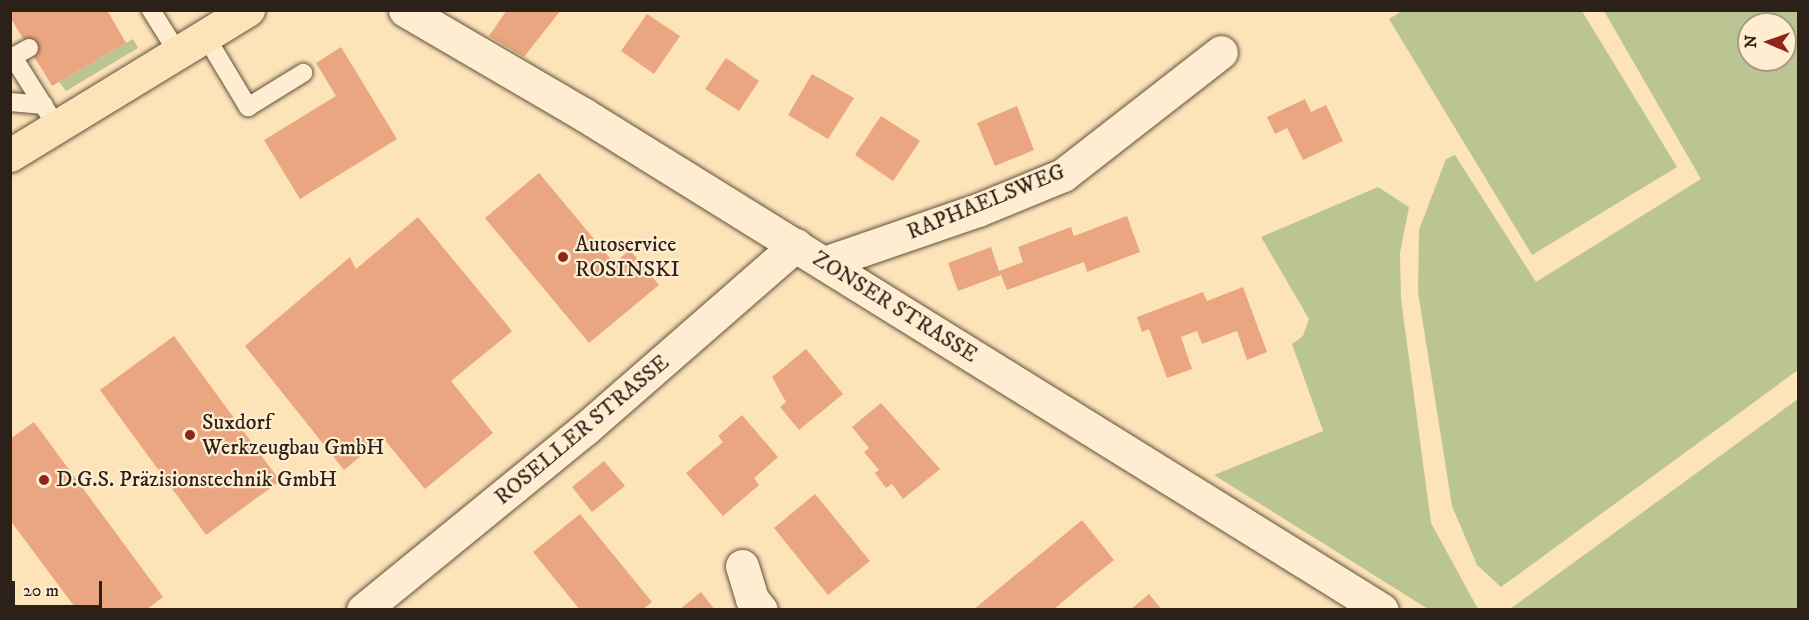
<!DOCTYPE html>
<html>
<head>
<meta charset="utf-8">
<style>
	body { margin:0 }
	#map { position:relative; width:1809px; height:620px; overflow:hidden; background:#fde3b8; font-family:"IM FELL DW Pica",serif }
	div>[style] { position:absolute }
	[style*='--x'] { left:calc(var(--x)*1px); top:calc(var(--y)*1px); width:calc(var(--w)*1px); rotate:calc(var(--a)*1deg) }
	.green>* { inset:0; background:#bac593 }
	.building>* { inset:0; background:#eaa680 }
	.roads { filter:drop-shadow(0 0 2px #605240) drop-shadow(0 0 2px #605240) }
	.service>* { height:18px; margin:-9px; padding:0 9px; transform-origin:9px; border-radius:9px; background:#feedd1 }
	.minor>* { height:33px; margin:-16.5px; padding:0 16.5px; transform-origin:16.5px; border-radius:16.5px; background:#feedd1 }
	.primary>* { height:33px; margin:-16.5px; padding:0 16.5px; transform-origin:16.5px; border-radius:16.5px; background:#fde3b8 }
	.dots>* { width:16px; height:16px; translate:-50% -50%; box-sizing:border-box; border:3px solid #feedd1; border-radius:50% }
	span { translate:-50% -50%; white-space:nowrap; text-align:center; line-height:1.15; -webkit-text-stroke:4.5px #feedd1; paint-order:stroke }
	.street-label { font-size:22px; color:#2c2118 }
	.poi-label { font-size:22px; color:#2c2118 }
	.left { translate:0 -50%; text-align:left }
	.frame { position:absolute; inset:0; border:12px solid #2c2118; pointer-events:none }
	.north { position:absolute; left:1737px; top:12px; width:60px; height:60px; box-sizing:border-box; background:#feedd1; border:2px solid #aa9b87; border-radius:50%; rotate:272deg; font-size:16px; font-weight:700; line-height:24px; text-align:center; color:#2c2118 }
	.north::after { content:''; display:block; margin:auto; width:21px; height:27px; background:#8f2418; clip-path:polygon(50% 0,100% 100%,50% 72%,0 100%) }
	.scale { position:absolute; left:12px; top:581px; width:90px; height:27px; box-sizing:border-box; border:3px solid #2c2118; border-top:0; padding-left:8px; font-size:18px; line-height:21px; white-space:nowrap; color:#2c2118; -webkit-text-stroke:4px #feedd1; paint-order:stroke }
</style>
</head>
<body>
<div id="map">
	<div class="green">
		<div style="clip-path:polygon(1402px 11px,1582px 11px,1677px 167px,1532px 255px,1389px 19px)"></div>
		<div style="clip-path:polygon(evenodd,1604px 11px,1798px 11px,1798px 370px,1501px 587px,1477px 565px,1452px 506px,1418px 292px,1419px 230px,1446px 159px,1455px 155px,1536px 282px,1701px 179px,1604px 11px,1749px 24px,1785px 24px,1785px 60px,1749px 60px,1749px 24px)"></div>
		<div style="clip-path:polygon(133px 39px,138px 48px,66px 91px,59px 82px)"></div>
		<div style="clip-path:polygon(1378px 187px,1409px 207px,1400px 253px,1401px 299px,1431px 523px,1478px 609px,1428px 609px,1214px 475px,1323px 431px,1292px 344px,1303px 336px,1309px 319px,1261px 237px)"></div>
		<div style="clip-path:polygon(1798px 399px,1798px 609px,1510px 609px)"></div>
	</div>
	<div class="building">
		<div style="clip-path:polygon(10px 10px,107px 10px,126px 43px,52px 86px,10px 17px)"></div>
		<div style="clip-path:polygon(507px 10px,561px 10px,524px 57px,489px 36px)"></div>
		<div style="clip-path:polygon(647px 14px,680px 36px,654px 74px,621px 51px)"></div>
		<div style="clip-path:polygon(341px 47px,397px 139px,300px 199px,264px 140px,336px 96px,316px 63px)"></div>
		<div style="clip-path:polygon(726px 58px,759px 81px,739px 111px,705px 89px)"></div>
		<div style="clip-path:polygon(812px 74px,854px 98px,828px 139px,788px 115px)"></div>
		<div style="clip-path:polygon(1305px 99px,1311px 112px,1326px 105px,1343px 141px,1303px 160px,1287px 128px,1275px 134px,1267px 117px)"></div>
		<div style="clip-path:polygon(1017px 106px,1034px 150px,995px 166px,977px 123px)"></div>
		<div style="clip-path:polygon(881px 116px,920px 141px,893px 181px,855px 155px)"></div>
		<div style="clip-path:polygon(539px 173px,614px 263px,630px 250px,659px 285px,589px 343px,485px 218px)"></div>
		<div style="clip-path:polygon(1127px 216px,1140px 252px,1087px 272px,1084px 262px,1007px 290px,1001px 275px,958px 291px,948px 263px,991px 247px,999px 271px,1023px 262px,1018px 247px,1071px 227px,1074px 236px)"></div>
		<div style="clip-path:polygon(418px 217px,512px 331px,451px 381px,493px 433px,425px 489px,383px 438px,344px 470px,245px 346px,350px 257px,356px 269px)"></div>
		<div style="clip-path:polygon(1243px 287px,1267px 352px,1247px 360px,1237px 331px,1202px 344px,1197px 331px,1181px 337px,1192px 369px,1167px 378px,1149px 329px,1142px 332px,1137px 317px,1203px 292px,1207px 301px)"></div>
		<div style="clip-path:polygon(174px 336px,280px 481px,206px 535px,100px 390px)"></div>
		<div style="clip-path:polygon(806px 349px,843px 394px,799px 430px,780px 407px,786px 402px,772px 377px)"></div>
		<div style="clip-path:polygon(881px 403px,940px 469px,903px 499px,892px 484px,886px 488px,875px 473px,879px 470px,864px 452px,869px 448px,852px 427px)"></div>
		<div style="clip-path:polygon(742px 415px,778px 457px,754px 478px,759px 485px,723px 516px,686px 473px,723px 442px,718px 436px)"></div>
		<div style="clip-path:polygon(34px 422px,163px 597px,146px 610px,77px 610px,10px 520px,10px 439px)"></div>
		<div style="clip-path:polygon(604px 461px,625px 486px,592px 512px,572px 487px)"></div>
		<div style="clip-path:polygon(815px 494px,870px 561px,828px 595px,774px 528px)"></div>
		<div style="clip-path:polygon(580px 514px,652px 602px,642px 610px,580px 610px,533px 552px)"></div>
		<div style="clip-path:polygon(1082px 520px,1114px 560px,1079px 588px,1053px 610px,973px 610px)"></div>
		<div style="clip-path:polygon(701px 592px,715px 610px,679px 610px)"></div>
		<div style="clip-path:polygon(1149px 594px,1162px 610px,1130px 610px)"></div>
	</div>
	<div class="roads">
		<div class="service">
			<div style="--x:151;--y:10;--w:51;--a:57.9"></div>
			<div style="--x:206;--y:37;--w:82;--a:59"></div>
			<div style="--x:248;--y:107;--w:65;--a:-31.7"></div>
			<div style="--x:29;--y:48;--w:18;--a:151"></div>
			<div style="--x:13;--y:57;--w:83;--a:57.8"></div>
			<div style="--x:10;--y:102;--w:34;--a:5"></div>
		</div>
		<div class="minor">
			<div style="--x:405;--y:10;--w:206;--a:30.3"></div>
			<div style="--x:583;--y:114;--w:940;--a:31.83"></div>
			<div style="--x:824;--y:263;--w:163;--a:-19"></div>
			<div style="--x:978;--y:210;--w:92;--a:-22.4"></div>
			<div style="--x:1063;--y:175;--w:200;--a:-37.9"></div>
			<div style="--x:742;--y:566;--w:34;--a:73"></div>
			<div style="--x:752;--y:599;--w:14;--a:51"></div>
			<div style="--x:363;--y:610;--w:286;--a:-39.2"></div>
			<div style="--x:585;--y:429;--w:280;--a:-41.1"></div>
		</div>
		<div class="primary">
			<div style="--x:10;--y:155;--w:279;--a:-31.4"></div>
		</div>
	</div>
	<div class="dots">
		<div style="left:563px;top:257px;background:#8f2418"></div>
		<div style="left:190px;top:435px;background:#8f2418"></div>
		<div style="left:44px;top:480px;background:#8f2418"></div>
	</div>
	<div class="street-label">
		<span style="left:986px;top:202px;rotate:-22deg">RAPHAELSWEG</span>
		<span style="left:895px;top:307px;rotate:32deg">ZONSER STRASSE</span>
		<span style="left:582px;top:430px;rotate:-40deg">ROSELLER STRASSE</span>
	</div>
	<div class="poi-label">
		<span class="left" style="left:575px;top:257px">Autoservice<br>ROSINSKI</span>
		<span class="left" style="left:202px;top:435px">Suxdorf<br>Werkzeugbau GmbH</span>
		<span class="left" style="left:56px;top:480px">D.G.S. Präzisionstechnik GmbH</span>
	</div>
	<div class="frame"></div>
	<div class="north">N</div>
	<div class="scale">20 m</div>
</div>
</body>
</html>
